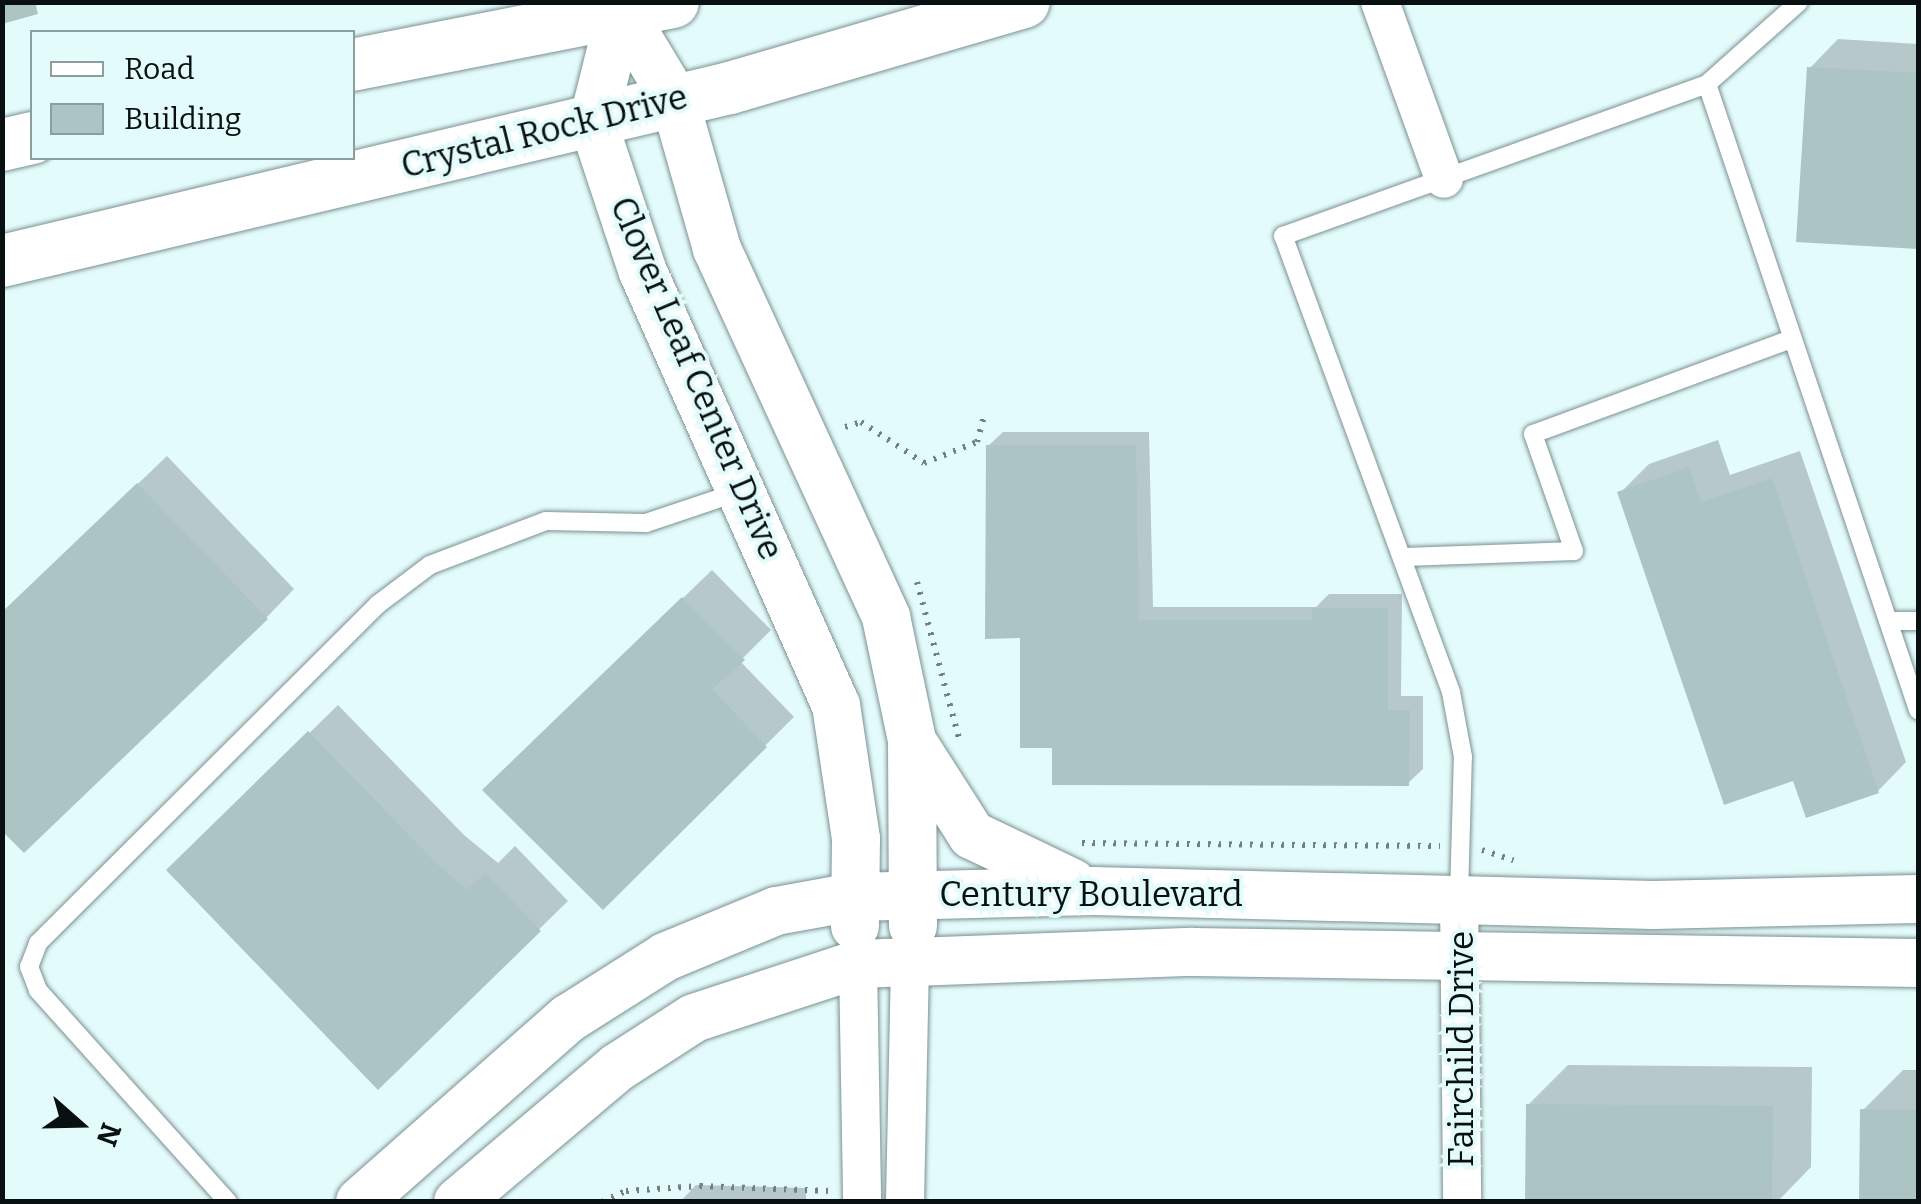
<!DOCTYPE html>
<html>
<head>
<meta charset="utf-8">
<style>
	body { margin:0 }
	#map { position:relative; width:1921px; height:1204px; overflow:hidden; background:#e4fbfc; font-family:Bitter,serif }
	div>[style] { position:absolute }
	[style*='--x'] { left:calc(var(--x)*1px); top:calc(var(--y)*1px); width:calc(var(--w)*1px); rotate:calc(var(--a)*1deg) }
	.shadow>* { inset:0; background:#0003 }
	.building>* { inset:0; background:#adc4c5 }
	.path>* { height:6px; margin-top:-3px; transform-origin:0; background:repeating-linear-gradient(90deg,#718081 0 2.5px,transparent 0 10.5px) }
	.roads { filter:drop-shadow(0 0 2px #7b9092) drop-shadow(0 0 2px #7b9092) }
	.service>* { height:18px; margin:-9px; padding:0 9px; transform-origin:9px; border-radius:9px; background:#fff }
	.minor>* { height:38px; margin:-19px; padding:0 19px; transform-origin:19px; border-radius:19px; background:#fff }
	.tertiary>* { height:48px; margin:-24px; padding:0 24px; transform-origin:24px; border-radius:24px; background:#fff }
	.secondary>* { height:52px; margin:-26px; padding:0 26px; transform-origin:26px; border-radius:26px; background:#fff }
	span { translate:-50% -50%; white-space:nowrap; text-align:center; line-height:1.15; -webkit-text-stroke:8px #e4fbfc; paint-order:stroke }
	.street-label { font-size:35px; color:#081011 }
	.frame { position:absolute; inset:0; border:5px solid #081011; pointer-events:none }
	.legend { position:absolute; left:30px; top:30px; width:325px; height:130px; box-sizing:border-box; background:#e4fbfc; border:2px solid #8c9d9e; margin:0; padding:12px 18px; list-style:none; font-size:30px; color:#081011 }
	.legend li { display:flex; align-items:center; gap:20px; height:50px }
	.legend b { width:50px; border:2px solid #8c9d9e }
	.north { position:absolute; left:30px; top:1074px; width:100px; height:100px; -webkit-text-stroke:8px #e4fbfc; paint-order:stroke; rotate:110deg; font-size:28px; font-weight:700; line-height:40px; text-align:center; color:#081011 }
	.north::after { content:''; display:block; margin:auto; width:35px; height:45px; background:#081011; clip-path:polygon(50% 0,100% 100%,50% 72%,0 100%) }
</style>
</head>
<body>
<div id="map">
	<div class="shadow">
		<div style="clip-path:polygon(1838px 39px,1918px 44px,1918px 247px,1799px 239px,1810px 68px)"></div>
		<div style="clip-path:polygon(1003px 432px,1149px 432px,1153px 607px,1316px 607px,1329px 594px,1402px 594px,1401px 696px,1423px 696px,1423px 769px,1408px 783px,1054px 745px,1023px 636px,988px 446px)"></div>
		<div style="clip-path:polygon(1718px 440px,1730px 475px,1800px 451px,1906px 762px,1878px 791px,1795px 778px,1620px 493px,1649px 464px)"></div>
		<div style="clip-path:polygon(167px 456px,294px 589px,266px 618px,2px 614px)"></div>
		<div style="clip-path:polygon(712px 570px,771px 630px,740px 661px,794px 717px,603px 906px,514px 761px)"></div>
		<div style="clip-path:polygon(338px 705px,464px 835px,498px 863px,515px 846px,568px 901px,378px 1086px,169px 870px)"></div>
		<div style="clip-path:polygon(1568px 1065px,1812px 1067px,1811px 1167px,1777px 1202px,1527px 1202px,1528px 1105px)"></div>
		<div style="clip-path:polygon(1903px 1070px,1918px 1070px,1918px 1202px,1861px 1202px,1863px 1110px)"></div>
		<div style="clip-path:polygon(696px 1185px,806px 1188px,806px 1202px,680px 1202px)"></div>
	</div>
	<div class="building">
		<div style="clip-path:polygon(2px 2px,35px 2px,38px 14px,2px 24px)"></div>
		<div style="clip-path:polygon(1807px 67px,1918px 73px,1918px 249px,1796px 242px)"></div>
		<div style="clip-path:polygon(986px 445px,1136px 445px,1139px 620px,1312px 620px,1312px 608px,1388px 608px,1388px 710px,1410px 710px,1409px 786px,1052px 785px,1052px 748px,1020px 748px,1020px 638px,985px 639px)"></div>
		<div style="clip-path:polygon(1689px 467px,1701px 502px,1772px 478px,1879px 793px,1806px 818px,1793px 781px,1724px 805px,1617px 492px)"></div>
		<div style="clip-path:polygon(137px 483px,268px 619px,24px 853px,2px 831px,2px 612px)"></div>
		<div style="clip-path:polygon(682px 597px,745px 660px,712px 689px,767px 747px,603px 910px,482px 790px)"></div>
		<div style="clip-path:polygon(308px 731px,436px 863px,467px 890px,485px 873px,541px 931px,378px 1090px,166px 870px)"></div>
		<div style="clip-path:polygon(1526px 1104px,1773px 1106px,1772px 1202px,1525px 1202px)"></div>
		<div style="clip-path:polygon(1860px 1109px,1918px 1110px,1918px 1202px,1859px 1202px)"></div>
	</div>
	<div class="path">
		<div style="--x:845;--y:427;--w:17;--a:-17"></div>
		<div style="--x:861;--y:422;--w:75;--a:33.1"></div>
		<div style="--x:924;--y:463;--w:57;--a:-21.6"></div>
		<div style="--x:977;--y:442;--w:31;--a:-75"></div>
		<div style="--x:917;--y:582;--w:167;--a:75"></div>
		<div style="--x:1082;--y:843;--w:358;--a:0.5"></div>
		<div style="--x:1482;--y:850;--w:33;--a:18"></div>
		<div style="--x:602;--y:1202;--w:26;--a:-25"></div>
		<div style="--x:626;--y:1191;--w:74;--a:-3.9"></div>
		<div style="--x:700;--y:1186;--w:131;--a:2.2"></div>
	</div>
	<div class="roads">
		<div class="service">
			<div style="--x:1707;--y:84;--w:661;--a:71.37"></div>
			<div style="--x:1406;--y:557;--w:168;--a:-2"></div>
			<div style="--x:1574;--y:551;--w:124;--a:-109.3"></div>
			<div style="--x:1533;--y:434;--w:275;--a:-20.2"></div>
			<div style="--x:1888;--y:621;--w:30;--a:0"></div>
			<div style="--x:1459;--y:896;--w:139;--a:-88.4"></div>
			<div style="--x:1463;--y:757;--w:66;--a:-100.5"></div>
			<div style="--x:1451;--y:692;--w:486;--a:-110.2"></div>
			<div style="--x:1283;--y:236;--w:450;--a:-19.7"></div>
			<div style="--x:1707;--y:84;--w:123;--a:-41.7"></div>
			<div style="--x:228;--y:1202;--w:285;--a:-131.9"></div>
			<div style="--x:38;--y:990;--w:25;--a:-111"></div>
			<div style="--x:29;--y:967;--w:26;--a:-69"></div>
			<div style="--x:38;--y:943;--w:479;--a:-44.9"></div>
			<div style="--x:377;--y:605;--w:66;--a:-37"></div>
			<div style="--x:430;--y:565;--w:124;--a:-20.8"></div>
			<div style="--x:546;--y:521;--w:100;--a:1.1"></div>
			<div style="--x:646;--y:523;--w:97;--a:-18.6"></div>
		</div>
		<div class="minor">
			<div style="--x:1380;--y:2;--w:188;--a:70.1"></div>
			<div style="--x:1459;--y:897;--w:305;--a:89.4"></div>
			<div style="--x:858;--y:964;--w:238;--a:89"></div>
			<div style="--x:905;--y:1202;--w:242;--a:-88.8"></div>
		</div>
		<div class="tertiary">
			<div style="--x:616;--y:2;--w:112;--a:58.9"></div>
			<div style="--x:674;--y:98;--w:157;--a:74.1"></div>
			<div style="--x:717;--y:249;--w:405;--a:65.3"></div>
			<div style="--x:886;--y:617;--w:126;--a:78.1"></div>
			<div style="--x:912;--y:740;--w:186;--a:89.7"></div>
			<div style="--x:620;--y:14;--w:111;--a:104"></div>
			<div style="--x:593;--y:122;--w:158;--a:71.6"></div>
			<div style="--x:643;--y:272;--w:474;--a:66"></div>
			<div style="--x:836;--y:705;--w:135;--a:81.5"></div>
			<div style="--x:856;--y:839;--w:87;--a:90.7"></div>
			<div style="--x:915;--y:746;--w:106;--a:57.4"></div>
			<div style="--x:972;--y:835;--w:111;--a:25.6"></div>
			<div style="--x:360;--y:1202;--w:278;--a:-41.4"></div>
			<div style="--x:569;--y:1018;--w:114;--a:-32.4"></div>
			<div style="--x:665;--y:957;--w:120;--a:-22.5"></div>
			<div style="--x:776;--y:911;--w:78;--a:-10.3"></div>
			<div style="--x:853;--y:897;--w:241;--a:-1.4"></div>
			<div style="--x:1094;--y:891;--w:559;--a:1.43"></div>
			<div style="--x:1653;--y:905;--w:265;--a:-1.3"></div>
			<div style="--x:458;--y:1202;--w:209;--a:-40.2"></div>
			<div style="--x:618;--y:1067;--w:90;--a:-32.8"></div>
			<div style="--x:694;--y:1018;--w:173;--a:-18.2"></div>
			<div style="--x:858;--y:964;--w:335;--a:-2.1"></div>
			<div style="--x:1193;--y:952;--w:725;--a:0.87"></div>
		</div>
		<div class="secondary">
			<div style="--x:352;--y:65;--w:327;--a:-11.1"></div>
			<div style="--x:2;--y:145;--w:31;--a:-13"></div>
			<div style="--x:2;--y:261;--w:748;--a:-13.37"></div>
			<div style="--x:730;--y:88;--w:306;--a:-16.3"></div>
		</div>
	</div>
	<div class="street-label">
		<span style="left:544px;top:131px;rotate:-14deg">Crystal Rock Drive</span>
		<span style="left:697px;top:378px;rotate:67deg">Clover Leaf Center Drive</span>
		<span style="left:1091px;top:894px">Century Boulevard</span>
		<span style="left:1461px;top:1049px;rotate:-90deg">Fairchild Drive</span>
	</div>
	<div class="frame"></div>
	<ul class="legend">
	<li><b style="height:12px;background:#fff"></b>Road</li>
	<li><b style="height:28px;background:#adc4c5"></b>Building</li>
	</ul>
	<div class="north">N</div>
</div>
</body>
</html>
